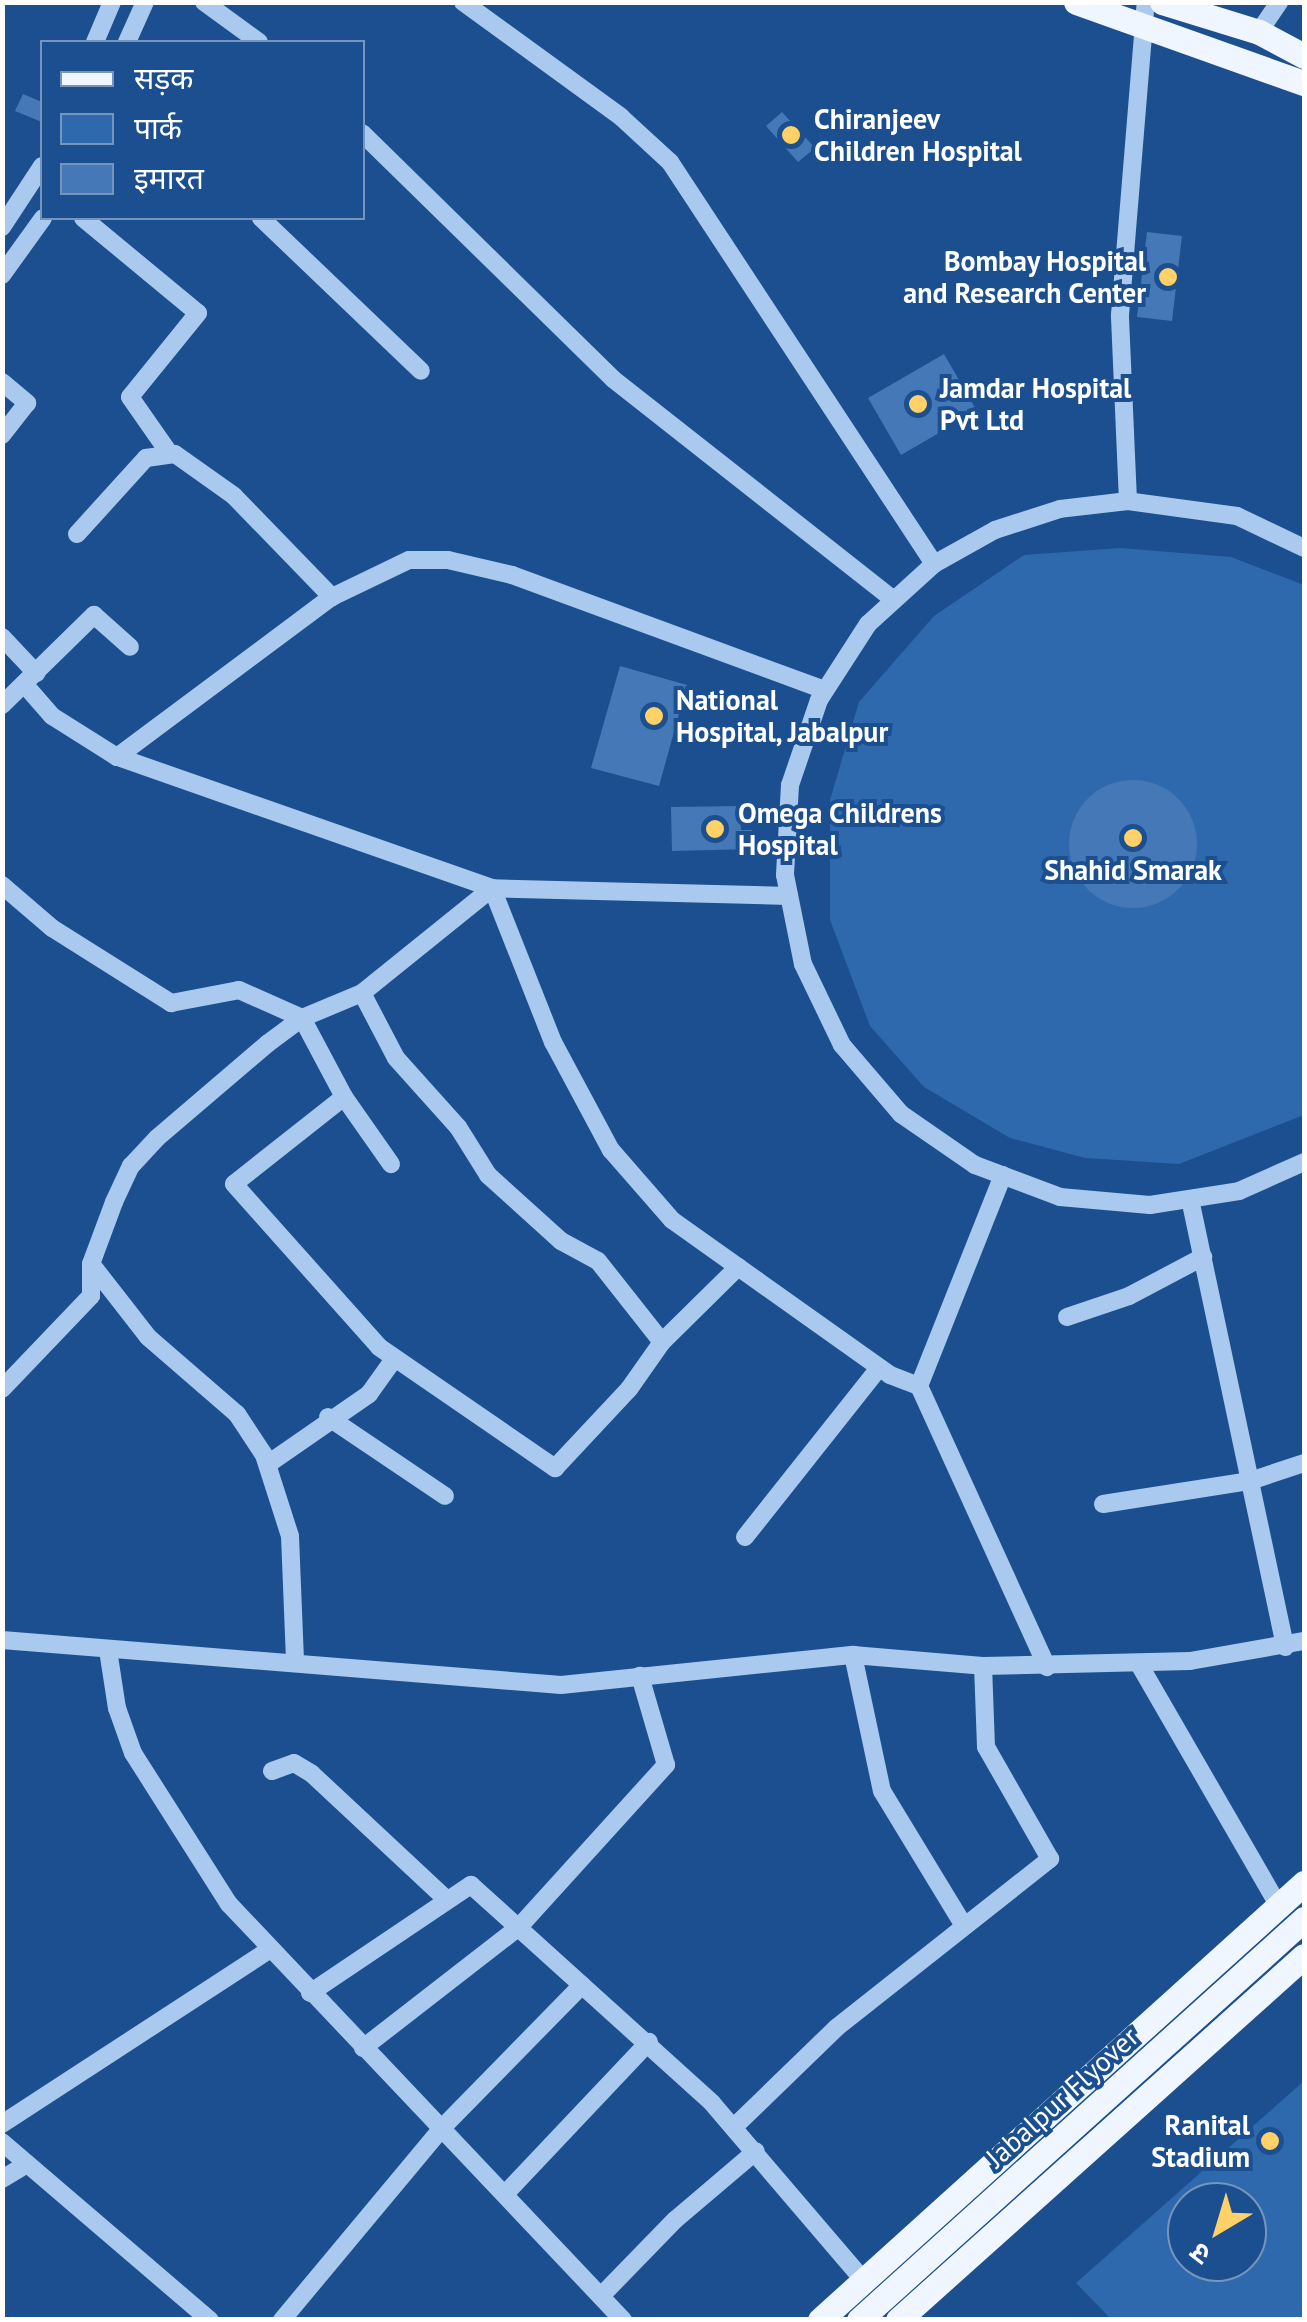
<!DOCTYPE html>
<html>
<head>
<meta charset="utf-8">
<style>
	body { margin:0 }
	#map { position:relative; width:1307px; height:2322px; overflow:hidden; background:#1b4f8f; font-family:"PT Sans","Noto Sans Devanagari",sans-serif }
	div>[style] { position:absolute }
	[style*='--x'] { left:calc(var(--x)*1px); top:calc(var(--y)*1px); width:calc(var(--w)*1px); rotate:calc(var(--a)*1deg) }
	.green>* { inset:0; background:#2e69ad }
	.building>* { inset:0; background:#4478b7 }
	.round { border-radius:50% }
	.minor>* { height:18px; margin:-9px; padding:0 9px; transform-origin:9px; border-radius:9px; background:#a9c9ee }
	.major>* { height:25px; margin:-12.5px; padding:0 12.5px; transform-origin:12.5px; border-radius:12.5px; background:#f0f6ff }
	.major-bridge>* { height:25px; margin:-12.5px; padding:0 12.5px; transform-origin:12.5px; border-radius:12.5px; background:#f0f6ff }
	.dots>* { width:28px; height:28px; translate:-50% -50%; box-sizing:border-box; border:5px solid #1b4f8f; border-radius:50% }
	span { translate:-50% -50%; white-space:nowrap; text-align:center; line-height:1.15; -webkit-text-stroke:8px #1b4f8f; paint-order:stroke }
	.poi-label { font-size:28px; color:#fff; font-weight:700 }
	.left { translate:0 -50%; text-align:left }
	.right { translate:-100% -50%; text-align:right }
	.street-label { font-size:28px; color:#fff }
	.frame { position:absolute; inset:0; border:5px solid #fff; pointer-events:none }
	.legend { position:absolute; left:40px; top:40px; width:325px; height:180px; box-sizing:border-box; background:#1b4f8f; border:2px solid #7695bc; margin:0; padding:12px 18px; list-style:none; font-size:30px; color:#fff }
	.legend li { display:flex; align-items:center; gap:20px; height:50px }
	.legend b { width:50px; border:2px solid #7695bc }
	.north { position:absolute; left:1167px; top:2182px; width:100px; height:100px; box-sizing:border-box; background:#1b4f8f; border:2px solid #7695bc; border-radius:50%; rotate:218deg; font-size:28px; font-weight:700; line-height:40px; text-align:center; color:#fff }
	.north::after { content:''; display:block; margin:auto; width:35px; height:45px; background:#ffd166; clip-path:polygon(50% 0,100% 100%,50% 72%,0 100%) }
</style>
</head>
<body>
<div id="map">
	<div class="green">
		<div style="clip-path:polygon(1120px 548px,1231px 557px,1304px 585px,1304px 1115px,1179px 1164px,1085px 1158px,1010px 1138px,924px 1087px,870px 1026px,830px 920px,830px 800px,859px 702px,934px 616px,1024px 555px)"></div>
		<div style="clip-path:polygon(evenodd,1304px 2081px,1304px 2319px,1111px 2319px,1076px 2283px,1304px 2081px,1187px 2202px,1247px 2202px,1247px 2262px,1187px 2262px,1187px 2202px)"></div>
	</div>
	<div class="building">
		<div style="clip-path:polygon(23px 94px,42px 102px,42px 122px,15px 111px)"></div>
		<div style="clip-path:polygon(782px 112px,815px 148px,798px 162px,766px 126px)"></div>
		<div style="clip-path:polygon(1147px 232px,1182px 236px,1172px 321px,1137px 317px)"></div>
		<div style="clip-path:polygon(944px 354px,977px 411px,901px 455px,868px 398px)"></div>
		<div style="clip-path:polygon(620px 666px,687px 685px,659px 786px,591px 768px)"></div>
		<div class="round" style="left:1069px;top:780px;width:128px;height:128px"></div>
		<div style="clip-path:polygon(740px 806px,741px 830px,752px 830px,753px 849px,672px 851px,671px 807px)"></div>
	</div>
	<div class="minor">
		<div style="--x:204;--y:2;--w:68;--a:36"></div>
		<div style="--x:463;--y:2;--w:195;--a:36"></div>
		<div style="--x:621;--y:117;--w:67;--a:42.6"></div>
		<div style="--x:670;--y:162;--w:481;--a:56.7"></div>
		<div style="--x:1259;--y:32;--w:36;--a:-56"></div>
		<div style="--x:95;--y:42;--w:43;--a:-67"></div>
		<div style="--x:127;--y:42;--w:44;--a:-65.8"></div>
		<div style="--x:362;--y:133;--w:351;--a:44.4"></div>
		<div style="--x:613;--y:379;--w:357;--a:38.2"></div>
		<div style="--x:83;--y:218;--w:149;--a:39.6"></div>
		<div style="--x:198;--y:313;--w:108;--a:129"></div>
		<div style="--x:130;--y:397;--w:68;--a:55.1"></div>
		<div style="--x:261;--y:218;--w:221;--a:43.7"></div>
		<div style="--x:2;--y:227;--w:73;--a:-56.7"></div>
		<div style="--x:2;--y:275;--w:70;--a:-54.3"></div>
		<div style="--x:2;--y:382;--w:33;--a:40"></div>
		<div style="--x:27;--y:403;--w:41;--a:128"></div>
		<div style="--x:1128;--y:501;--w:186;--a:-92.5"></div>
		<div style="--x:1120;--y:315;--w:314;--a:-85.3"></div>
		<div style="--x:77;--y:534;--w:103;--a:-47.8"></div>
		<div style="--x:146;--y:458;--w:29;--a:-8"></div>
		<div style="--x:175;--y:454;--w:72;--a:35.4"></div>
		<div style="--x:234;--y:496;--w:141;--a:45.9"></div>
		<div style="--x:1304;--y:548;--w:74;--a:-154.5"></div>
		<div style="--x:1237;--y:516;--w:110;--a:-172.2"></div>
		<div style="--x:1128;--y:501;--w:68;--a:173.3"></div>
		<div style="--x:1060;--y:509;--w:68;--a:162.1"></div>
		<div style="--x:995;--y:530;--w:70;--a:150.9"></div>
		<div style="--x:934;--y:564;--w:89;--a:137.7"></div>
		<div style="--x:868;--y:624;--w:90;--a:122.8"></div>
		<div style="--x:819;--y:700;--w:90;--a:108.8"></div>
		<div style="--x:790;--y:785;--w:90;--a:93.2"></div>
		<div style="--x:785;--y:875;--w:91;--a:78.6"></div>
		<div style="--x:803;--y:964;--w:90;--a:64.3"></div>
		<div style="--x:842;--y:1045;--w:91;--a:49.5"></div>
		<div style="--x:901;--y:1114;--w:90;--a:34.6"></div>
		<div style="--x:975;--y:1165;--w:91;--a:20.6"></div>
		<div style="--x:1060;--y:1197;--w:90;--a:5.1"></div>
		<div style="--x:1150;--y:1205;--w:90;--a:-8.9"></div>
		<div style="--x:1239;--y:1191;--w:71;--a:-24"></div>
		<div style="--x:2;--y:637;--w:50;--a:46.6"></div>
		<div style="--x:25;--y:685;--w:41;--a:48.9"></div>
		<div style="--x:52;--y:716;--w:77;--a:32.2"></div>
		<div style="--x:2;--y:705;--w:129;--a:-44.4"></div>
		<div style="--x:94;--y:615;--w:48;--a:41.6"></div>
		<div style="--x:2;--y:885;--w:66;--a:40.7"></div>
		<div style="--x:52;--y:928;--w:141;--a:32.2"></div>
		<div style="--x:171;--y:1003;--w:69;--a:-10.8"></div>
		<div style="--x:239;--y:990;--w:69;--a:24"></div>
		<div style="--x:302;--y:1018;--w:89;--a:62"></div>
		<div style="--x:344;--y:1097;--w:82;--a:55"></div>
		<div style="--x:492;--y:888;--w:166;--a:68.4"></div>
		<div style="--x:553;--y:1042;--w:123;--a:61.8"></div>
		<div style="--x:611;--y:1150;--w:93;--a:48.9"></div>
		<div style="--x:672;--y:1220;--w:267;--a:35.4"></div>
		<div style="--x:890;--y:1375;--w:31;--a:21"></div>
		<div style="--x:789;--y:896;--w:297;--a:-178.5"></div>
		<div style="--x:492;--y:888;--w:397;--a:-160.7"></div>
		<div style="--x:117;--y:757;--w:268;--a:-36.7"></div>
		<div style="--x:332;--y:597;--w:85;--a:-25.7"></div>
		<div style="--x:409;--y:560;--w:39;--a:0"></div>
		<div style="--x:448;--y:560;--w:66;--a:13.2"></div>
		<div style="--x:512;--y:575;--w:333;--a:20.2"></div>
		<div style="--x:362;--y:993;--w:73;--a:62.4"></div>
		<div style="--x:396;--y:1058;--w:93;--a:48.1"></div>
		<div style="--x:458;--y:1127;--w:57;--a:58"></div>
		<div style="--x:488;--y:1175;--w:98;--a:42.1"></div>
		<div style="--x:561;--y:1241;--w:42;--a:28.4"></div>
		<div style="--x:598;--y:1261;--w:103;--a:51.7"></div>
		<div style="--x:344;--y:1097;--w:140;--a:141.7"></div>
		<div style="--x:234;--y:1184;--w:218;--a:48.3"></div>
		<div style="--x:379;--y:1347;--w:214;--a:34.5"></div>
		<div style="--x:555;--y:1468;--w:108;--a:-46.9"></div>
		<div style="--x:629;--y:1389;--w:57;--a:-54.9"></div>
		<div style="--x:662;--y:1342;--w:107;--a:-44.6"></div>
		<div style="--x:1003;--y:1175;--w:227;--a:111.7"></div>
		<div style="--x:919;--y:1386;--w:309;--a:65.5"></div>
		<div style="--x:1190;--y:1199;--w:458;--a:78"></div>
		<div style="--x:92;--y:1265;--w:91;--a:52.1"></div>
		<div style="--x:148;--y:1337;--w:118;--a:40.9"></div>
		<div style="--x:237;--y:1414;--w:49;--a:56.6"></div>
		<div style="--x:264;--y:1455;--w:85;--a:72.2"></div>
		<div style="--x:290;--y:1536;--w:125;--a:87.7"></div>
		<div style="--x:1067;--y:1317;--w:65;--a:-18.7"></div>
		<div style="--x:1129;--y:1296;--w:84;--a:-27.8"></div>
		<div style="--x:2;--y:1389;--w:129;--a:-46.3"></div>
		<div style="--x:91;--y:1296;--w:32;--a:-90"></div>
		<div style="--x:91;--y:1264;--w:66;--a:-69.6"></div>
		<div style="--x:114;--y:1202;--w:40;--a:-65"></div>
		<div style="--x:131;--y:1166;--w:38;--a:-47"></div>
		<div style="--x:157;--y:1138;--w:145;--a:-40.5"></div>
		<div style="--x:267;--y:1044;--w:44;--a:-36.6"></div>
		<div style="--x:302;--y:1018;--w:65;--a:-22.6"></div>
		<div style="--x:362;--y:993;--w:167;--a:-38.9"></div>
		<div style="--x:328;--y:1417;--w:141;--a:34"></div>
		<div style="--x:268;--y:1464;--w:123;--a:-34.7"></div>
		<div style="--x:369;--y:1394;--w:43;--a:-54.5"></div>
		<div style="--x:1103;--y:1504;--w:149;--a:-8.9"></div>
		<div style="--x:1250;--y:1481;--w:57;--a:-18.4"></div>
		<div style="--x:745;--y:1537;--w:216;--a:-51.6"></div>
		<div style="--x:2;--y:1640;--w:561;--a:4.6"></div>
		<div style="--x:561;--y:1685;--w:294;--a:-5.9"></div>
		<div style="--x:853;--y:1655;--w:130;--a:4.8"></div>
		<div style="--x:983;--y:1666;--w:207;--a:-1.4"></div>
		<div style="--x:1190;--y:1661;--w:116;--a:-10"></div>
		<div style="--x:108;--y:1650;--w:59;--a:81.2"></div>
		<div style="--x:117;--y:1708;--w:48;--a:70.4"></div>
		<div style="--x:133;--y:1753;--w:179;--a:57.6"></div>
		<div style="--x:229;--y:1904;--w:573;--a:46.56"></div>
		<div style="--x:853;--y:1655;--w:139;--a:78"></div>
		<div style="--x:882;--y:1791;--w:158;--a:58.7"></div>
		<div style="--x:1139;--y:1664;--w:278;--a:60"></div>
		<div style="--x:272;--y:1771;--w:23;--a:-20"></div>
		<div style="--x:294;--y:1763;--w:21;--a:31"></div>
		<div style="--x:312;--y:1774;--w:183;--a:43"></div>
		<div style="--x:310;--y:1993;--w:194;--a:-33.9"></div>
		<div style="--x:471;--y:1885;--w:325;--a:42.1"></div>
		<div style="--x:712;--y:2103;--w:234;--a:49.5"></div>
		<div style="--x:363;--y:2048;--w:197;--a:-37.8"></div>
		<div style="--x:519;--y:1927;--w:219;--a:-47.8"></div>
		<div style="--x:666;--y:1765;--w:93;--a:-106.3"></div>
		<div style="--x:2;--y:2124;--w:319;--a:-33.1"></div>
		<div style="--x:734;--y:2127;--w:142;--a:-44.1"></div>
		<div style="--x:836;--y:2028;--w:273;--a:-38.3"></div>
		<div style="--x:1050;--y:1859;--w:129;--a:-119.7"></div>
		<div style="--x:986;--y:1747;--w:81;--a:-92.1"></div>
		<div style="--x:2;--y:2142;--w:274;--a:40.6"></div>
		<div style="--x:2;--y:2179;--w:29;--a:-31"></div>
		<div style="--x:506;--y:2193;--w:208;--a:-46.6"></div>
		<div style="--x:601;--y:2296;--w:106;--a:-45.8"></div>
		<div style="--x:675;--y:2220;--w:106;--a:-40.4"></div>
		<div style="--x:282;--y:2320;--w:250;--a:-50.2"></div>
		<div style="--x:442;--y:2128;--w:200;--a:-45.6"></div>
	</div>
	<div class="major">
		<div style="--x:1076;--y:2;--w:242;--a:19.6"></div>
		<div style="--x:1162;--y:2;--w:102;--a:17.2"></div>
		<div style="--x:1259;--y:32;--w:51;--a:28.1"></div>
		<div style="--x:820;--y:2320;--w:652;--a:-42.08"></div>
		<div style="--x:898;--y:2320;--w:545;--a:-41.88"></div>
	</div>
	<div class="major-bridge">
		<div style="--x:859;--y:2320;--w:599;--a:-42.02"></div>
	</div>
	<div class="dots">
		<div style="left:791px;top:135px;background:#ffd166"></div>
		<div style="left:1168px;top:277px;background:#ffd166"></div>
		<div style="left:918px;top:404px;background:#ffd166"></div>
		<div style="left:654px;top:716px;background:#ffd166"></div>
		<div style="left:715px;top:829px;background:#ffd166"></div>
		<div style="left:1133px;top:838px;background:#ffd166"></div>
		<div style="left:1270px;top:2141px;background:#ffd166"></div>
	</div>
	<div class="poi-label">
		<span class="left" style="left:814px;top:135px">Chiranjeev<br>Children Hospital</span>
		<span class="right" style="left:1146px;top:277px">Bombay Hospital<br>and Research Center</span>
		<span class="left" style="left:940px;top:404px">Jamdar Hospital<br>Pvt Ltd</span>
		<span class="left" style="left:676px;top:716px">National<br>Hospital, Jabalpur</span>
		<span class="left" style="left:738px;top:829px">Omega Childrens<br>Hospital</span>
		<span style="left:1133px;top:870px">Shahid Smarak</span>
		<span class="right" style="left:1250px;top:2141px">Ranital<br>Stadium</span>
	</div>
	<div class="street-label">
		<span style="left:1062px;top:2097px;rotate:-42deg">Jabalpur Flyover</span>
	</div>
	<div class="frame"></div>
	<ul class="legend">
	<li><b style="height:12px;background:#f0f6ff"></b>सड़क</li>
	<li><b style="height:28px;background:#2e69ad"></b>पार्क</li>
	<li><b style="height:28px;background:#4478b7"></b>इमारत</li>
	</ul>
	<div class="north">उ</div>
</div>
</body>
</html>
